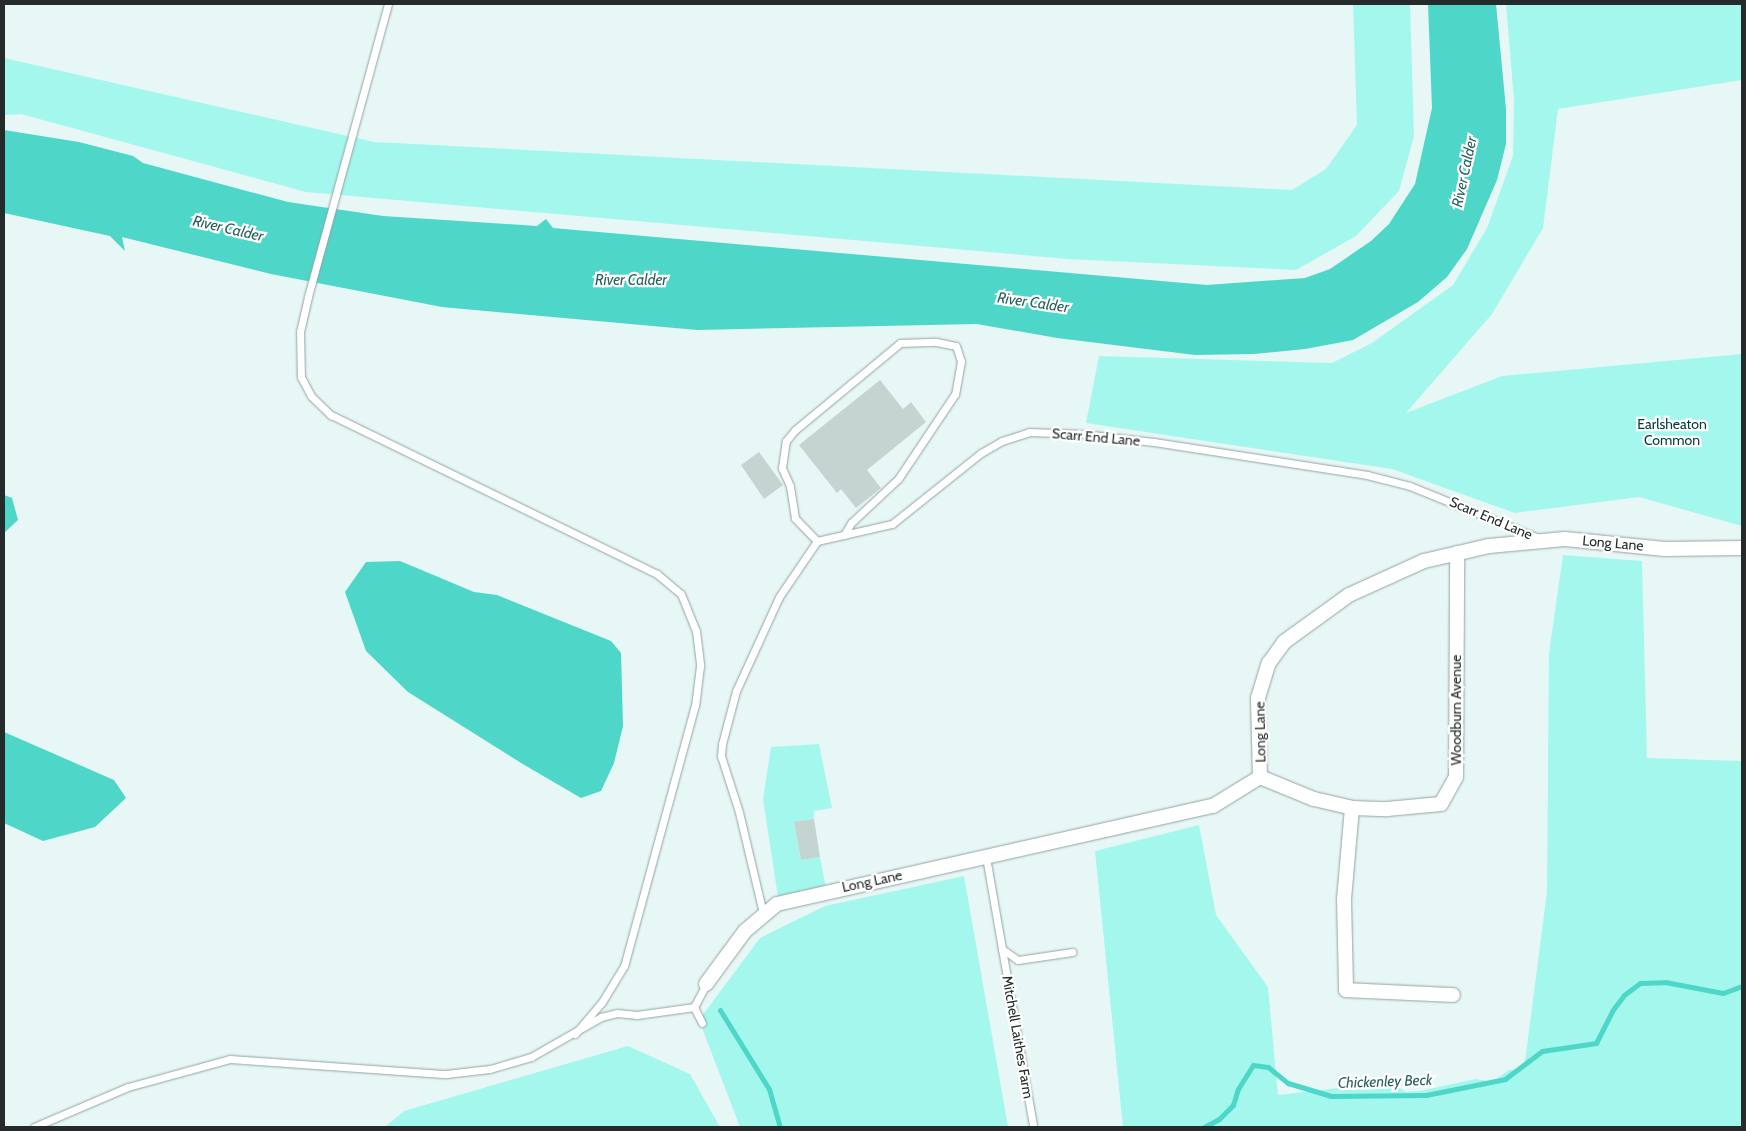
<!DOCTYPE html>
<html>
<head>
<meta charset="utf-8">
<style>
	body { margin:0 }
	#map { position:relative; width:1746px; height:1131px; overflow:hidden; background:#e6f7f5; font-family:Cabin,sans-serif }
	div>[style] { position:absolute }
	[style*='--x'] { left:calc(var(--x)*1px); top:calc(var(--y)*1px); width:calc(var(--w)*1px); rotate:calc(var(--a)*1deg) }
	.green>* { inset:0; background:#a4f7ec }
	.water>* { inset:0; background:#4ed7c9 }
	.stream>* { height:5px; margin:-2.5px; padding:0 2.5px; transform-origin:2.5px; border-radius:2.5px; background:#4ed7c9 }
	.building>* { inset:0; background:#c3d4d1 }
	.roads { filter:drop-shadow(0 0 1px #93a3a1) drop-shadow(0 0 1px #93a3a1) }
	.lane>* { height:7px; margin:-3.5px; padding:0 3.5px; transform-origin:3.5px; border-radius:3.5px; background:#fff }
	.street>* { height:14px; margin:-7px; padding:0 7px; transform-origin:7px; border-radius:7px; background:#fff }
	span { translate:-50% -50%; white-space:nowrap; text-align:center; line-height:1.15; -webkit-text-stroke:4.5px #fff; paint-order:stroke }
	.park-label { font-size:14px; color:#00403b }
	.street-label { font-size:14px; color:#252b2a }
	.water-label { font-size:15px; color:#29615b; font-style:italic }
	.frame { position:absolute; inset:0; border:5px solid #252b2a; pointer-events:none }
</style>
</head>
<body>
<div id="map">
	<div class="green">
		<div style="clip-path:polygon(1353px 4px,1410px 4px,1414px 136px,1399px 191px,1356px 236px,1296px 270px,1068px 259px,306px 192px,21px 114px,4px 115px,4px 58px,374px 142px,1292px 190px,1326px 169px,1357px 125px)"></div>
		<div style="clip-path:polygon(1506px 4px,1742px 4px,1742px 80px,1558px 109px,1543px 228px,1492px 314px,1406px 413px,1502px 376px,1742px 354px,1742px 526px,1639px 497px,1515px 513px,1392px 469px,1086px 423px,1099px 356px,1332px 363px,1372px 343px,1453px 285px,1487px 228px,1513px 156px,1514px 100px)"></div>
		<div style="clip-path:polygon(1563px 555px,1642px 561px,1647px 758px,1742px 761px,1742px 1127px,1123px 1127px,1095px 851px,1199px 825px,1216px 915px,1268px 987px,1278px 1095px,1389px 1082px,1406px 1092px,1420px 1091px,1476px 1079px,1492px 1082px,1509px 1070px,1524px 1069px,1547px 892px,1549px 653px)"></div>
		<div style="clip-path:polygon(819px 744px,832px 808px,814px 811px,814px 819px,794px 823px,801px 860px,820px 857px,826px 888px,778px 897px,763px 799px,771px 747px)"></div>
		<div style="clip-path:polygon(964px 876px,1008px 1127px,740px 1127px,699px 1020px,760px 938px,825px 906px)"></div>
		<div style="clip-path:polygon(628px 1046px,690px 1074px,720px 1127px,385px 1127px,404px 1111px)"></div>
	</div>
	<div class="water">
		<div style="clip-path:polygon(1428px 4px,1496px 4px,1506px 109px,1506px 144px,1497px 180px,1467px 249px,1447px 277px,1418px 302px,1353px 340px,1305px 349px,1254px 354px,1195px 355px,1057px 338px,977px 324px,697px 330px,442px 307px,271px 274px,122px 237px,125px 251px,110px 236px,4px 213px,4px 130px,79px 142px,133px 156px,143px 163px,288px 202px,383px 216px,537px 226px,546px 219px,553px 228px,1207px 285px,1305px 278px,1330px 269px,1371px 241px,1389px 224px,1415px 184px,1432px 108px)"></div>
		<div style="clip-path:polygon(4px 495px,12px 498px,18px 520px,4px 533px)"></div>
		<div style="clip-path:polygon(400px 561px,474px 592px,497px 595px,611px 641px,621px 653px,623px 726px,614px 763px,601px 791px,581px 798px,521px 763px,408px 692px,366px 651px,345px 592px,366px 562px)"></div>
		<div style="clip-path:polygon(4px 732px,114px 780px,126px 798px,95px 827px,43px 841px,4px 823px)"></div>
	</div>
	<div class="stream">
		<div style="--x:720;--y:1010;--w:93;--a:58.2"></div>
		<div style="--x:769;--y:1089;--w:40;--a:74"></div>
		<div style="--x:1204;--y:1127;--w:17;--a:-28"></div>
		<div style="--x:1219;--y:1119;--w:20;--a:-45"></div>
		<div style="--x:1233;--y:1105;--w:17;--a:-73"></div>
		<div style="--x:1238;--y:1089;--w:28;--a:-58"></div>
		<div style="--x:1253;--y:1065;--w:15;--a:8"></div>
		<div style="--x:1268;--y:1067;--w:26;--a:39"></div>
		<div style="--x:1288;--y:1083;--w:45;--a:16.8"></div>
		<div style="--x:1331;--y:1096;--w:95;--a:-0.6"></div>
		<div style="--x:1426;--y:1095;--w:81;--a:-11.4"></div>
		<div style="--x:1505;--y:1079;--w:46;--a:-37.1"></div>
		<div style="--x:1542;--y:1051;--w:55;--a:-8.4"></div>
		<div style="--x:1596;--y:1043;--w:36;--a:-63"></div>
		<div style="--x:1612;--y:1011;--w:20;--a:-53"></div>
		<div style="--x:1624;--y:995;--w:20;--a:-37"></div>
		<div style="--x:1640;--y:983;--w:25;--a:-2"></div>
		<div style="--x:1665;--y:982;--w:59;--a:10.7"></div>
		<div style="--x:1723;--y:993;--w:20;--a:-20"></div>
	</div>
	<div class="building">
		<div style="clip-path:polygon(880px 380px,903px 409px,911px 402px,926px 422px,867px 470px,881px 488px,856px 508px,841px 489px,837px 493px,799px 445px)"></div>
		<div style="clip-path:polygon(759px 452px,783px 485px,764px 499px,741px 465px)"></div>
		<div style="clip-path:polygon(814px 819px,820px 857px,801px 860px,794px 822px)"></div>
	</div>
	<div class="roads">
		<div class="lane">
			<div style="--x:388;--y:4;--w:304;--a:105.3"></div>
			<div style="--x:308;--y:297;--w:35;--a:103"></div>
			<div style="--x:300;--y:331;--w:46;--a:88.8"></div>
			<div style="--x:301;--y:377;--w:21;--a:62"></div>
			<div style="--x:311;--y:396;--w:28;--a:44"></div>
			<div style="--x:331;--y:415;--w:363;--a:26"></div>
			<div style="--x:657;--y:574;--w:31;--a:40"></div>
			<div style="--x:681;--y:594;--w:40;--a:68"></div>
			<div style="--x:696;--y:631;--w:35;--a:83"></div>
			<div style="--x:700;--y:666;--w:39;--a:97"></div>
			<div style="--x:695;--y:705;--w:270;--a:105.2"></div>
			<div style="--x:624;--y:966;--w:42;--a:121.4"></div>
			<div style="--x:602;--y:1002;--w:42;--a:130.2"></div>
			<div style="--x:817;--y:541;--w:32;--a:-134"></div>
			<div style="--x:795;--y:518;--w:32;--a:-99"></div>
			<div style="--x:790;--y:486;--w:20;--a:-114"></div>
			<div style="--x:782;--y:468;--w:27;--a:-82"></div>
			<div style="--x:786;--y:441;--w:14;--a:-51"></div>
			<div style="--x:795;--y:430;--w:136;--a:-39.6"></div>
			<div style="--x:900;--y:343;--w:36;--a:-2"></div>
			<div style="--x:936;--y:342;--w:20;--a:11"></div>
			<div style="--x:956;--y:346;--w:16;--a:72"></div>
			<div style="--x:961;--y:361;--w:34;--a:100"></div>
			<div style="--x:955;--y:394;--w:102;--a:123.8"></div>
			<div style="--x:898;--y:479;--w:64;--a:136.9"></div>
			<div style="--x:851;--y:523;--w:14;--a:120"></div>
			<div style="--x:986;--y:857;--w:93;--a:80.1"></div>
			<div style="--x:1002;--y:949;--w:19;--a:35"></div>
			<div style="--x:1018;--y:960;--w:55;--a:-8.4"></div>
			<div style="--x:763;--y:913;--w:104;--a:-103.4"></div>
			<div style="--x:739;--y:812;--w:59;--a:-107.8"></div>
			<div style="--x:721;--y:756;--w:12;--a:-85"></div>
			<div style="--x:722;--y:744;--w:55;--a:-75.2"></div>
			<div style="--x:736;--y:691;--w:103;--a:-65.4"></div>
			<div style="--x:779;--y:597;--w:68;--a:-55.8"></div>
			<div style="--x:817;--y:541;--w:77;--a:-12.8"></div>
			<div style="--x:892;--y:524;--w:114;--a:-38.6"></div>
			<div style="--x:981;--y:453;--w:24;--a:-30"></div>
			<div style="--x:1002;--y:441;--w:28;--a:-18"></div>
			<div style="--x:1029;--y:432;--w:55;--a:2.1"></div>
			<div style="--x:1084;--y:434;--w:70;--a:6.5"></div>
			<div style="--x:1154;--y:442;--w:216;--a:8.8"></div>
			<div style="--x:1367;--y:475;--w:44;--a:14.3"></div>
			<div style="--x:1410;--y:486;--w:139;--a:22"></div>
			<div style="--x:1002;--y:949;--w:178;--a:80"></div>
			<div style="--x:702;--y:1023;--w:18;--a:-117"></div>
			<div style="--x:694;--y:1007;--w:26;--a:-62"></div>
			<div style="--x:34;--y:1127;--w:102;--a:-23.1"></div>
			<div style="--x:128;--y:1087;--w:106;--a:-15.4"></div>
			<div style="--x:230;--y:1059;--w:217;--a:4"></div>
			<div style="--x:446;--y:1074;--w:44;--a:-6.5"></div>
			<div style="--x:490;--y:1069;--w:43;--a:-16.3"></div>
			<div style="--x:531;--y:1057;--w:81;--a:-29.7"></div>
			<div style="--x:601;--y:1017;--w:16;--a:-14"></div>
			<div style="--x:617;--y:1013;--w:20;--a:6"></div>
			<div style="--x:637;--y:1015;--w:58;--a:-8"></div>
		</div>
		<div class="street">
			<div style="--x:1260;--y:777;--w:58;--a:22.2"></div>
			<div style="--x:1314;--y:799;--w:39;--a:13"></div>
			<div style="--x:1352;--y:808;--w:35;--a:2"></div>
			<div style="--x:1387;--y:809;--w:54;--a:-5.3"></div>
			<div style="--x:1441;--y:804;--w:31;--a:-61"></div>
			<div style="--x:1456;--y:777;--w:224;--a:-89.7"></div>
			<div style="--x:1352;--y:808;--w:91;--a:95"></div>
			<div style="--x:1344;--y:899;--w:91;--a:88.7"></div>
			<div style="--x:1346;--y:990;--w:107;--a:2.7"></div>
			<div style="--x:706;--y:984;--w:66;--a:-53.7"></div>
			<div style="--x:745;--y:931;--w:42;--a:-40.2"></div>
			<div style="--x:777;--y:904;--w:447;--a:-12.7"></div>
			<div style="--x:1213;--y:806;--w:55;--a:-31.7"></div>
			<div style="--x:1260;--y:777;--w:79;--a:-91.5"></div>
			<div style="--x:1258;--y:698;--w:37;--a:-73"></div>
			<div style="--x:1269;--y:663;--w:26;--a:-54"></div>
			<div style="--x:1284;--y:642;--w:80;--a:-35.9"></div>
			<div style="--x:1349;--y:595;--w:82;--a:-24.4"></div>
			<div style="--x:1424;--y:561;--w:67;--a:-13"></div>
			<div style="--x:1489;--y:546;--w:76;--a:-5.3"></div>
			<div style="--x:1565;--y:539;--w:100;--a:5.7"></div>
			<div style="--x:1665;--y:549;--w:77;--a:-0.7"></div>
		</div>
	</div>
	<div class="park-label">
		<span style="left:1672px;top:432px">Earlsheaton<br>Common</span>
	</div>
	<div class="street-label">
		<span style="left:1096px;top:437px;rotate:5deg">Scarr End Lane</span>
		<span style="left:1491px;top:518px;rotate:23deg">Scarr End Lane</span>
		<span style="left:1613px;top:543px;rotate:5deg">Long Lane</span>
		<span style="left:1456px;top:710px;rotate:-90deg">Woodburn Avenue</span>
		<span style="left:1260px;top:732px;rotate:-91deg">Long Lane</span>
		<span style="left:872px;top:881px;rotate:-12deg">Long Lane</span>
		<span style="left:1018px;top:1037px;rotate:80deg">Mitchell Laithes Farm</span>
	</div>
	<div class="water-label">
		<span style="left:1465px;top:172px;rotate:-78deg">River Calder</span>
		<span style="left:228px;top:229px;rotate:13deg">River Calder</span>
		<span style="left:631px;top:281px">River Calder</span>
		<span style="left:1033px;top:303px;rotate:8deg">River Calder</span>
		<span style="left:1385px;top:1082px;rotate:-2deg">Chickenley Beck</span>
	</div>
	<div class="frame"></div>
</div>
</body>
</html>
